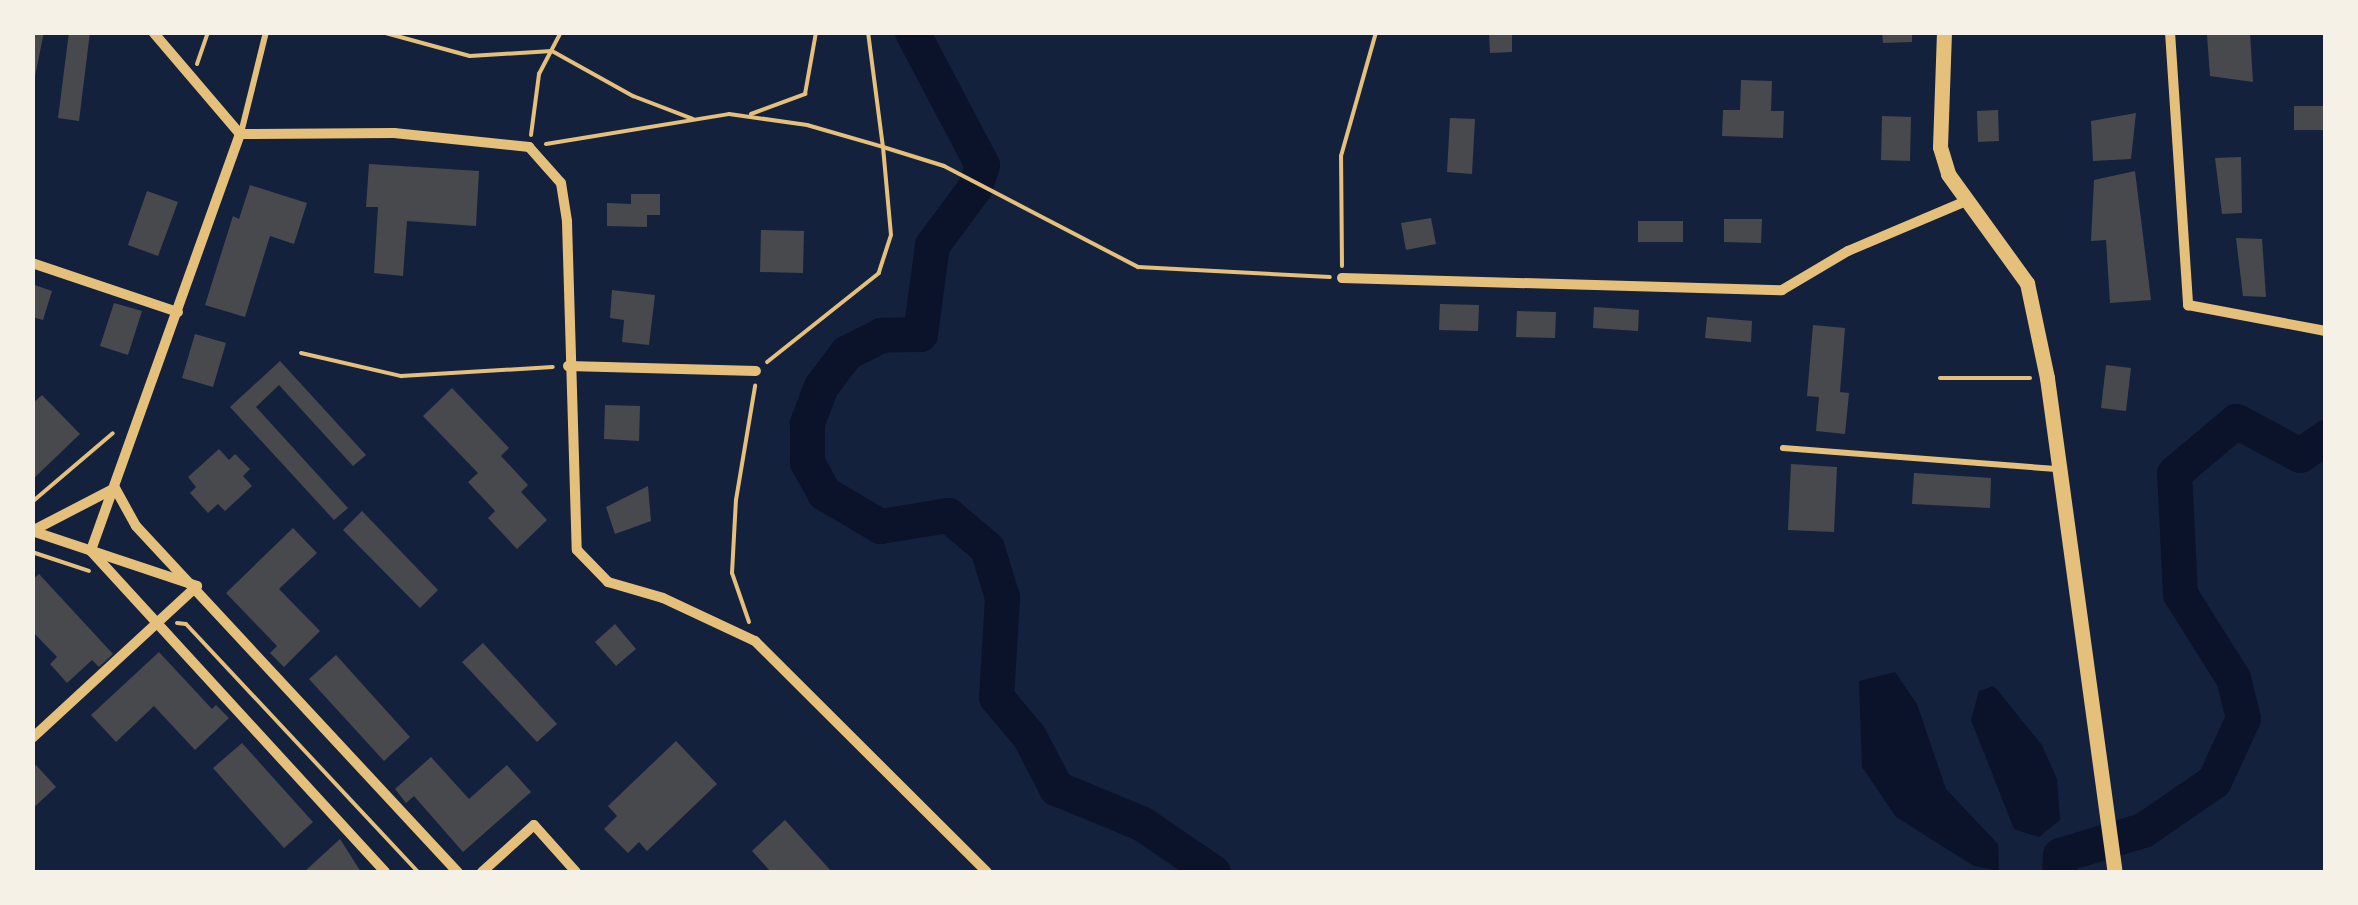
<!DOCTYPE html>
<html>
<head>
<meta charset="utf-8">
<style>
	body { margin:0 }
	#map { position:relative; width:2358px; height:905px; overflow:hidden; background:#14213d; font-family:Lora,serif }
	div>[style] { position:absolute }
	[style*='--x'] { left:calc(var(--x)*1px); top:calc(var(--y)*1px); width:calc(var(--w)*1px); rotate:calc(var(--a)*1deg) }
	.water>* { inset:0; background:#0b132b }
	.river>* { height:35px; margin:-17.5px; padding:0 17.5px; transform-origin:17.5px; border-radius:17.5px; background:#0b132b }
	.building>* { inset:0; background:#48494c }
	.path>* { height:4px; margin:-2px; padding:0 2px; transform-origin:2px; border-radius:2px; background:#e5c07b }
	.service>* { height:6px; margin:-3px; padding:0 3px; transform-origin:3px; border-radius:3px; background:#e5c07b }
	.minor>* { height:10px; margin:-5px; padding:0 5px; transform-origin:5px; border-radius:5px; background:#e5c07b }
	.tertiary>* { height:15px; margin:-7.5px; padding:0 7.5px; transform-origin:7.5px; border-radius:7.5px; background:#e5c07b }
	span { translate:-50% -50%; white-space:nowrap; text-align:center; line-height:1.15; -webkit-text-stroke:10px #f6f1e7; paint-order:stroke }
	.frame { position:absolute; inset:0; border:35px solid #f6f1e7; pointer-events:none }
</style>
</head>
<body>
<div id="map">
	<div class="water">
		<div style="clip-path:polygon(1895px 672px,1917px 704px,1946px 789px,1998px 844px,1999px 871px,1974px 866px,1896px 817px,1862px 767px,1859px 681px)"></div>
		<div style="clip-path:polygon(1994px 686px,2042px 745px,2057px 779px,2060px 820px,2039px 837px,2014px 829px,1971px 720px,1979px 691px)"></div>
	</div>
	<div class="river">
		<div style="--x:912;--y:32;--w:150;--a:62.2"></div>
		<div style="--x:982;--y:165;--w:23;--a:108"></div>
		<div style="--x:975;--y:187;--w:72;--a:126.6"></div>
		<div style="--x:932;--y:245;--w:90;--a:97.7"></div>
		<div style="--x:920;--y:334;--w:39;--a:179"></div>
		<div style="--x:881;--y:335;--w:39;--a:153"></div>
		<div style="--x:846;--y:353;--w:41;--a:127.1"></div>
		<div style="--x:821;--y:386;--w:40;--a:111"></div>
		<div style="--x:807;--y:423;--w:39;--a:90"></div>
		<div style="--x:807;--y:462;--w:35;--a:61"></div>
		<div style="--x:824;--y:493;--w:65;--a:30.5"></div>
		<div style="--x:880;--y:526;--w:69;--a:-9.2"></div>
		<div style="--x:948;--y:515;--w:51;--a:40.2"></div>
		<div style="--x:987;--y:548;--w:51;--a:73"></div>
		<div style="--x:1002;--y:597;--w:100;--a:93.4"></div>
		<div style="--x:996;--y:697;--w:51;--a:49.8"></div>
		<div style="--x:1029;--y:736;--w:59;--a:62.6"></div>
		<div style="--x:1056;--y:788;--w:92;--a:22.4"></div>
		<div style="--x:1141;--y:823;--w:87;--a:34.2"></div>
		<div style="--x:2059;--y:872;--w:17;--a:-87"></div>
		<div style="--x:2060;--y:855;--w:87;--a:-16.8"></div>
		<div style="--x:2143;--y:830;--w:86;--a:-34.6"></div>
		<div style="--x:2214;--y:781;--w:69;--a:-65.3"></div>
		<div style="--x:2243;--y:718;--w:41;--a:-104"></div>
		<div style="--x:2233;--y:678;--w:99;--a:-122.2"></div>
		<div style="--x:2180;--y:594;--w:121;--a:-92.8"></div>
		<div style="--x:2174;--y:473;--w:81;--a:-40"></div>
		<div style="--x:2236;--y:421;--w:72;--a:28"></div>
		<div style="--x:2300;--y:455;--w:32;--a:-35"></div>
	</div>
	<div class="building">
		<div style="clip-path:polygon(32px 32px,44px 32px,34px 81px,32px 80px)"></div>
		<div style="clip-path:polygon(69px 32px,90px 32px,79px 121px,58px 118px)"></div>
		<div style="clip-path:polygon(1489px 32px,1512px 32px,1512px 52px,1490px 53px)"></div>
		<div style="clip-path:polygon(1882px 32px,1912px 32px,1912px 42px,1883px 43px)"></div>
		<div style="clip-path:polygon(2250px 33px,2253px 82px,2210px 76px,2207px 35px)"></div>
		<div style="clip-path:polygon(1741px 80px,1772px 81px,1771px 111px,1784px 111px,1783px 138px,1722px 136px,1723px 110px,1740px 110px)"></div>
		<div style="clip-path:polygon(2294px 106px,2325px 106px,2325px 130px,2294px 130px)"></div>
		<div style="clip-path:polygon(1998px 110px,1999px 141px,1978px 142px,1977px 111px)"></div>
		<div style="clip-path:polygon(2136px 113px,2131px 159px,2093px 161px,2091px 121px)"></div>
		<div style="clip-path:polygon(1882px 116px,1911px 117px,1910px 161px,1881px 160px)"></div>
		<div style="clip-path:polygon(1450px 118px,1475px 119px,1472px 174px,1447px 172px)"></div>
		<div style="clip-path:polygon(2241px 157px,2242px 213px,2222px 214px,2215px 158px)"></div>
		<div style="clip-path:polygon(369px 164px,479px 171px,476px 226px,407px 221px,403px 276px,374px 273px,378px 207px,366px 207px)"></div>
		<div style="clip-path:polygon(2135px 171px,2151px 300px,2110px 303px,2106px 240px,2091px 241px,2094px 180px)"></div>
		<div style="clip-path:polygon(250px 185px,307px 203px,294px 244px,270px 236px,245px 317px,205px 305px,233px 216px,239px 219px)"></div>
		<div style="clip-path:polygon(147px 191px,178px 202px,158px 256px,128px 245px)"></div>
		<div style="clip-path:polygon(631px 194px,660px 194px,660px 215px,647px 215px,647px 227px,607px 226px,607px 203px,631px 204px)"></div>
		<div style="clip-path:polygon(1431px 218px,1436px 244px,1406px 250px,1401px 223px)"></div>
		<div style="clip-path:polygon(1724px 219px,1762px 219px,1761px 243px,1724px 242px)"></div>
		<div style="clip-path:polygon(1638px 221px,1683px 221px,1683px 242px,1638px 242px)"></div>
		<div style="clip-path:polygon(761px 230px,804px 231px,803px 273px,760px 272px)"></div>
		<div style="clip-path:polygon(2236px 238px,2262px 239px,2266px 297px,2243px 296px)"></div>
		<div style="clip-path:polygon(32px 284px,52px 291px,43px 320px,32px 317px)"></div>
		<div style="clip-path:polygon(612px 290px,655px 295px,649px 345px,622px 342px,624px 320px,610px 318px)"></div>
		<div style="clip-path:polygon(114px 303px,142px 311px,128px 355px,100px 346px)"></div>
		<div style="clip-path:polygon(1440px 304px,1479px 305px,1478px 331px,1439px 330px)"></div>
		<div style="clip-path:polygon(1594px 307px,1639px 310px,1638px 331px,1593px 328px)"></div>
		<div style="clip-path:polygon(1517px 311px,1556px 312px,1555px 338px,1516px 337px)"></div>
		<div style="clip-path:polygon(1707px 317px,1752px 321px,1751px 342px,1705px 338px)"></div>
		<div style="clip-path:polygon(1813px 325px,1845px 328px,1840px 392px,1849px 393px,1845px 434px,1816px 431px,1819px 397px,1807px 396px)"></div>
		<div style="clip-path:polygon(195px 334px,226px 343px,213px 387px,182px 378px)"></div>
		<div style="clip-path:polygon(280px 361px,366px 455px,353px 466px,279px 385px,256px 407px,348px 508px,334px 520px,230px 407px)"></div>
		<div style="clip-path:polygon(2106px 365px,2131px 368px,2126px 411px,2101px 408px)"></div>
		<div style="clip-path:polygon(452px 388px,509px 448px,501px 456px,528px 485px,521px 492px,547px 520px,517px 549px,488px 518px,495px 511px,468px 482px,478px 473px,423px 416px)"></div>
		<div style="clip-path:polygon(42px 395px,80px 434px,32px 480px,32px 404px)"></div>
		<div style="clip-path:polygon(605px 405px,640px 406px,639px 441px,604px 439px)"></div>
		<div style="clip-path:polygon(219px 449px,229px 460px,235px 454px,250px 469px,243px 476px,252px 486px,225px 511px,218px 504px,208px 513px,190px 493px,196px 487px,188px 477px)"></div>
		<div style="clip-path:polygon(1791px 464px,1837px 467px,1834px 532px,1788px 530px)"></div>
		<div style="clip-path:polygon(1914px 473px,1991px 478px,1990px 508px,1912px 504px)"></div>
		<div style="clip-path:polygon(648px 486px,651px 521px,615px 534px,606px 507px)"></div>
		<div style="clip-path:polygon(362px 511px,438px 590px,420px 608px,343px 530px)"></div>
		<div style="clip-path:polygon(293px 528px,317px 553px,279px 589px,320px 631px,284px 667px,270px 653px,277px 646px,226px 593px)"></div>
		<div style="clip-path:polygon(39px 574px,113px 654px,99px 667px,92px 660px,67px 683px,50px 664px,57px 657px,32px 631px,32px 580px)"></div>
		<div style="clip-path:polygon(615px 624px,636px 649px,616px 666px,595px 642px)"></div>
		<div style="clip-path:polygon(483px 643px,557px 724px,537px 742px,462px 662px)"></div>
		<div style="clip-path:polygon(159px 652px,212px 709px,216px 705px,229px 718px,195px 750px,154px 706px,116px 742px,91px 715px)"></div>
		<div style="clip-path:polygon(336px 655px,410px 737px,384px 761px,309px 679px)"></div>
		<div style="clip-path:polygon(676px 741px,717px 784px,647px 851px,639px 842px,628px 853px,604px 829px,617px 816px,608px 806px)"></div>
		<div style="clip-path:polygon(242px 743px,313px 822px,284px 848px,213px 768px)"></div>
		<div style="clip-path:polygon(431px 757px,469px 799px,507px 765px,531px 792px,463px 852px,414px 796px,406px 803px,395px 789px)"></div>
		<div style="clip-path:polygon(36px 765px,56px 787px,32px 809px,32px 769px)"></div>
		<div style="clip-path:polygon(785px 820px,832px 872px,771px 872px,752px 851px)"></div>
		<div style="clip-path:polygon(340px 839px,361px 872px,304px 872px)"></div>
	</div>
	<div class="path">
		<div style="--x:382;--y:32;--w:91;--a:15.3"></div>
		<div style="--x:470;--y:56;--w:82;--a:-3.5"></div>
		<div style="--x:552;--y:51;--w:93;--a:29.1"></div>
		<div style="--x:633;--y:96;--w:64;--a:21"></div>
		<div style="--x:868;--y:32;--w:116;--a:82.6"></div>
		<div style="--x:883;--y:147;--w:64;--a:17.3"></div>
		<div style="--x:944;--y:166;--w:219;--a:27.5"></div>
		<div style="--x:1138;--y:267;--w:192;--a:3"></div>
		<div style="--x:197;--y:64;--w:34;--a:-71"></div>
		<div style="--x:751;--y:114;--w:58;--a:-20.3"></div>
		<div style="--x:805;--y:94;--w:63;--a:-79.9"></div>
		<div style="--x:531;--y:135;--w:62;--a:-82.5"></div>
		<div style="--x:539;--y:74;--w:47;--a:-62.4"></div>
		<div style="--x:546;--y:144;--w:185;--a:-9.3"></div>
		<div style="--x:729;--y:114;--w:79;--a:8"></div>
		<div style="--x:807;--y:125;--w:79;--a:16.1"></div>
		<div style="--x:883;--y:147;--w:88;--a:84.8"></div>
		<div style="--x:891;--y:235;--w:40;--a:108"></div>
		<div style="--x:879;--y:273;--w:143;--a:141.5"></div>
		<div style="--x:1342;--y:266;--w:110;--a:-90.5"></div>
		<div style="--x:1341;--y:156;--w:129;--a:-74.2"></div>
		<div style="--x:301;--y:353;--w:103;--a:13"></div>
		<div style="--x:401;--y:376;--w:152;--a:-3.4"></div>
		<div style="--x:1940;--y:378;--w:90;--a:0"></div>
		<div style="--x:32;--y:502;--w:106;--a:-40.4"></div>
		<div style="--x:32;--y:552;--w:60;--a:18.4"></div>
		<div style="--x:749;--y:622;--w:52;--a:-109.1"></div>
		<div style="--x:732;--y:573;--w:73;--a:-86.9"></div>
		<div style="--x:736;--y:500;--w:116;--a:-80.5"></div>
		<div style="--x:177;--y:623;--w:9;--a:6"></div>
		<div style="--x:186;--y:624;--w:340;--a:46.9"></div>
	</div>
	<div class="service">
		<div style="--x:241;--y:133;--w:104;--a:-76.1"></div>
		<div style="--x:1783;--y:448;--w:274;--a:4.4"></div>
	</div>
	<div class="minor">
		<div style="--x:153;--y:32;--w:134;--a:49.5"></div>
		<div style="--x:240;--y:134;--w:443;--a:109.7"></div>
		<div style="--x:91;--y:551;--w:435;--a:47.5"></div>
		<div style="--x:2170;--y:32;--w:274;--a:86.2"></div>
		<div style="--x:2188;--y:305;--w:140;--a:10.7"></div>
		<div style="--x:240;--y:134;--w:154;--a:-0.4"></div>
		<div style="--x:394;--y:133;--w:136;--a:5.9"></div>
		<div style="--x:529;--y:147;--w:48;--a:48.4"></div>
		<div style="--x:561;--y:183;--w:39;--a:81"></div>
		<div style="--x:567;--y:222;--w:328;--a:88.3"></div>
		<div style="--x:577;--y:550;--w:45;--a:45.9"></div>
		<div style="--x:608;--y:582;--w:57;--a:16.2"></div>
		<div style="--x:663;--y:598;--w:102;--a:25.1"></div>
		<div style="--x:755;--y:641;--w:327;--a:44.9"></div>
		<div style="--x:32;--y:263;--w:154;--a:18.6"></div>
		<div style="--x:1342;--y:278;--w:440;--a:1.6"></div>
		<div style="--x:1782;--y:290;--w:77;--a:-30.6"></div>
		<div style="--x:1848;--y:251;--w:126;--a:-22.9"></div>
		<div style="--x:568;--y:366;--w:188;--a:1.5"></div>
		<div style="--x:32;--y:531;--w:93;--a:-27.4"></div>
		<div style="--x:115;--y:488;--w:43;--a:61.1"></div>
		<div style="--x:136;--y:526;--w:473;--a:47.1"></div>
		<div style="--x:32;--y:531;--w:174;--a:18.4"></div>
		<div style="--x:197;--y:586;--w:224;--a:137.3"></div>
		<div style="--x:482;--y:872;--w:70;--a:-42.1"></div>
		<div style="--x:534;--y:825;--w:63;--a:48.2"></div>
	</div>
	<div class="tertiary">
		<div style="--x:1944;--y:32;--w:115;--a:92"></div>
		<div style="--x:1940;--y:147;--w:28;--a:73"></div>
		<div style="--x:1948;--y:174;--w:135;--a:54.1"></div>
		<div style="--x:2027;--y:283;--w:97;--a:78.1"></div>
		<div style="--x:2047;--y:378;--w:499;--a:82.2"></div>
	</div>
	<div class="frame"></div>
</div>
</body>
</html>
